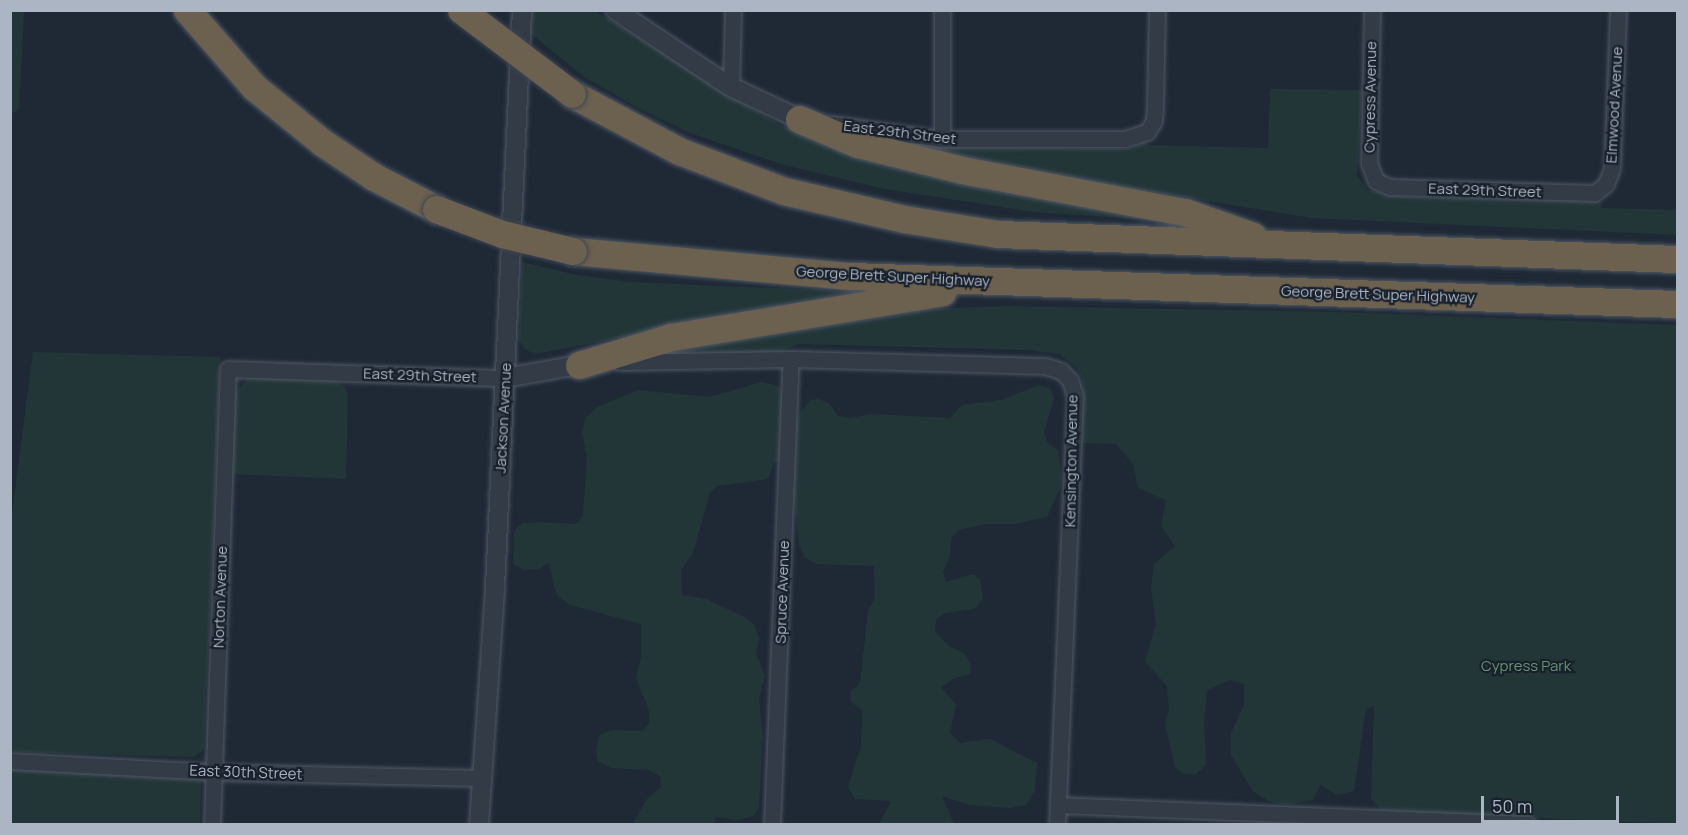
<!DOCTYPE html>
<html>
<head>
<meta charset="utf-8">
<style>
	body { margin:0 }
	#map { position:relative; width:1688px; height:835px; overflow:hidden; background:#1f2936; font-family:Manrope,sans-serif }
	div>[style] { position:absolute }
	[style*='--x'] { left:calc(var(--x)*1px); top:calc(var(--y)*1px); width:calc(var(--w)*1px); rotate:calc(var(--a)*1deg) }
	.green>* { inset:0; background:#223638 }
	.roads { filter:drop-shadow(0 0 2px #505865) drop-shadow(0 0 2px #505865) }
	.minor>* { height:15px; margin:-7.5px; padding:0 7.5px; transform-origin:7.5px; border-radius:7.5px; background:#323b46 }
	.tertiary>* { height:18px; margin:-9px; padding:0 9px; transform-origin:9px; border-radius:9px; background:#323b46 }
	.motorway>* { height:27px; margin:-13.5px; padding:0 13.5px; transform-origin:13.5px; border-radius:13.5px; background:#6c614f }
	.bridges { filter:drop-shadow(0 0 2px #3d4551) drop-shadow(0 0 2px #3d4551) }
	.motorway-bridge>* { height:27px; margin:-13.5px; padding:0 13.5px; transform-origin:13.5px; border-radius:13.5px; background:#6c614f }
	span { translate:-50% -50%; white-space:nowrap; text-align:center; line-height:1.15; -webkit-text-stroke:4.5px #18202b; paint-order:stroke }
	.street-label { font-size:15px; color:#acb5c4 }
	.park-label { font-size:15px; color:#64936f }
	.frame { position:absolute; inset:0; border:12px solid #acb5c4; pointer-events:none }
	.scale { position:absolute; left:1481px; top:796px; width:138px; height:27px; box-sizing:border-box; border:3px solid #acb5c4; border-top:0; padding-left:8px; font-size:18px; line-height:21px; white-space:nowrap; color:#acb5c4; -webkit-text-stroke:4px #18202b; paint-order:stroke }
</style>
</head>
<body>
<div id="map">
	<div class="green">
		<div style="clip-path:polygon(11px 10px,24px 11px,19px 109px,11px 114px)"></div>
		<div style="clip-path:polygon(532px 11px,595px 11px,778px 124px,852px 154px,1170px 221px,1034px 212px,885px 189px,784px 165px,690px 133px,638px 108px,584px 77px,530px 33px)"></div>
		<div style="clip-path:polygon(1270px 89px,1362px 90px,1357px 176px,1368px 190px,1405px 197px,1600px 200px,1602px 208px,1677px 210px,1677px 235px,1312px 218px,992px 166px,926px 147px,1130px 149px,1145px 141px,1149px 145px,1268px 148px)"></div>
		<div style="clip-path:polygon(522px 262px,577px 275px,630px 282px,891px 293px,766px 310px,535px 354px,524px 349px,519px 340px)"></div>
		<div style="clip-path:polygon(1009px 306px,1333px 312px,1677px 325px,1677px 824px,1381px 811px,1371px 798px,1374px 706px,1366px 709px,1354px 791px,1338px 795px,1320px 785px,1313px 800px,1286px 805px,1268px 801px,1253px 791px,1231px 755px,1231px 733px,1244px 705px,1244px 684px,1230px 680px,1207px 690px,1204px 721px,1206px 765px,1196px 774px,1184px 774px,1175px 767px,1165px 724px,1169px 710px,1167px 686px,1145px 662px,1156px 623px,1151px 588px,1154px 564px,1175px 546px,1161px 526px,1166px 500px,1138px 488px,1133px 464px,1116px 444px,1082px 443px,1083px 383px,1076px 367px,1059px 354px,1028px 350px,798px 344px,780px 352px,645px 354px,895px 310px)"></div>
		<div style="clip-path:polygon(33px 352px,220px 357px,204px 750px,194px 757px,11px 752px,11px 521px)"></div>
		<div style="clip-path:polygon(262px 374px,334px 380px,344px 386px,348px 394px,346px 479px,232px 474px,235px 392px,248px 378px)"></div>
		<div style="clip-path:polygon(762px 382px,779px 386px,794px 421px,810px 400px,819px 399px,830px 404px,838px 416px,850px 418px,871px 414px,950px 418px,962px 405px,1001px 400px,1039px 385px,1051px 389px,1054px 399px,1044px 432px,1047px 442px,1058px 451px,1061px 471px,1061px 486px,1047px 517px,1014px 524px,985px 524px,959px 530px,951px 538px,950px 556px,943px 572px,946px 582px,973px 574px,980px 579px,983px 599px,974px 609px,945px 613px,936px 619px,935px 631px,949px 646px,965px 654px,971px 664px,970px 674px,955px 678px,941px 687px,956px 705px,950px 733px,960px 743px,990px 739px,1037px 763px,1035px 790px,1026px 805px,1009px 808px,970px 805px,942px 796px,954px 824px,879px 824px,891px 801px,855px 799px,848px 787px,861px 746px,862px 710px,851px 702px,850px 692px,860px 683px,868px 611px,875px 598px,874px 566px,817px 564px,805px 558px,799px 545px,793px 491px,794px 455px,774px 463px,768px 479px,717px 486px,710px 493px,693px 553px,681px 570px,682px 595px,706px 599px,744px 617px,754px 624px,759px 638px,756px 654px,765px 676px,759px 699px,763px 736px,759px 808px,754px 816px,737px 820px,716px 817px,714px 824px,633px 824px,647px 799px,661px 787px,660px 776px,649px 770px,611px 768px,598px 761px,596px 750px,599px 735px,612px 730px,643px 731px,649px 723px,649px 711px,636px 678px,641px 657px,641px 624px,570px 605px,556px 594px,549px 563px,538px 569px,524px 570px,513px 564px,514px 530px,523px 523px,538px 522px,576px 524px,583px 516px,587px 458px,582px 432px,586px 417px,598px 407px,638px 390px,709px 397px)"></div>
		<div style="clip-path:polygon(11px 769px,198px 776px,201px 781px,200px 824px,11px 824px)"></div>
	</div>
	<div class="roads">
		<div class="minor">
			<div style="--x:1372;--y:10;--w:153;--a:91.1"></div>
			<div style="--x:1369;--y:163;--w:19;--a:69"></div>
			<div style="--x:1376;--y:181;--w:15;--a:23"></div>
			<div style="--x:1390;--y:187;--w:205;--a:1.7"></div>
			<div style="--x:1595;--y:193;--w:14;--a:-39"></div>
			<div style="--x:1606;--y:184;--w:17;--a:-69"></div>
			<div style="--x:1612;--y:168;--w:158;--a:-87.8"></div>
			<div style="--x:731;--y:87;--w:77;--a:-88.5"></div>
			<div style="--x:832;--y:124;--w:111;--a:7.8"></div>
			<div style="--x:942;--y:139;--w:183;--a:0"></div>
			<div style="--x:1125;--y:139;--w:23;--a:-18"></div>
			<div style="--x:1147;--y:132;--w:13;--a:-58"></div>
			<div style="--x:1154;--y:121;--w:16;--a:-86"></div>
			<div style="--x:1155;--y:105;--w:95;--a:-88.8"></div>
			<div style="--x:942;--y:139;--w:129;--a:-90"></div>
			<div style="--x:620;--y:362;--w:171;--a:-1"></div>
			<div style="--x:791;--y:359;--w:254;--a:1.6"></div>
			<div style="--x:1045;--y:366;--w:17;--a:17"></div>
			<div style="--x:1061;--y:371;--w:13;--a:45"></div>
			<div style="--x:1070;--y:380;--w:17;--a:73"></div>
			<div style="--x:1075;--y:396;--w:428;--a:92.4"></div>
			<div style="--x:10;--y:761;--w:204;--a:3.1"></div>
			<div style="--x:214;--y:772;--w:267;--a:1.3"></div>
			<div style="--x:1058;--y:805;--w:470;--a:2.3"></div>
			<div style="--x:212;--y:824;--w:455;--a:-88"></div>
			<div style="--x:228;--y:369;--w:277;--a:1.9"></div>
			<div style="--x:772;--y:824;--w:465;--a:-87.7"></div>
		</div>
		<div class="tertiary">
			<div style="--x:615;--y:10;--w:139;--a:33.6"></div>
			<div style="--x:731;--y:87;--w:75;--a:25.2"></div>
			<div style="--x:505;--y:378;--w:75;--a:-10"></div>
			<div style="--x:479;--y:824;--w:238;--a:-86.1"></div>
			<div style="--x:495;--y:587;--w:578;--a:-87.32"></div>
		</div>
		<div class="motorway">
			<div style="--x:187;--y:10;--w:102;--a:49"></div>
			<div style="--x:254;--y:87;--w:89;--a:39.1"></div>
			<div style="--x:323;--y:143;--w:61;--a:33.7"></div>
			<div style="--x:374;--y:177;--w:70;--a:27.3"></div>
			<div style="--x:572;--y:94;--w:121;--a:28"></div>
			<div style="--x:679;--y:151;--w:112;--a:20.9"></div>
			<div style="--x:784;--y:191;--w:123;--a:13.1"></div>
			<div style="--x:904;--y:219;--w:95;--a:9.1"></div>
			<div style="--x:998;--y:234;--w:680;--a:2.11"></div>
			<div style="--x:799;--y:119;--w:64;--a:23"></div>
			<div style="--x:858;--y:144;--w:107;--a:14"></div>
			<div style="--x:962;--y:170;--w:227;--a:10.7"></div>
			<div style="--x:1185;--y:212;--w:72;--a:19.4"></div>
			<div style="--x:573;--y:251;--w:278;--a:5.2"></div>
			<div style="--x:850;--y:276;--w:828;--a:1.94"></div>
			<div style="--x:579;--y:365;--w:96;--a:-16.9"></div>
			<div style="--x:671;--y:337;--w:275;--a:-9.4"></div>
		</div>
	</div>
	<div class="bridges">
		<div class="motorway-bridge">
			<div style="--x:461;--y:10;--w:139;--a:37.1"></div>
			<div style="--x:436;--y:209;--w:71;--a:20.7"></div>
			<div style="--x:502;--y:234;--w:73;--a:13.5"></div>
		</div>
	</div>
	<div class="street-label">
		<span style="left:1370px;top:97px;rotate:-89deg">Cypress Avenue</span>
		<span style="left:1614px;top:105px;rotate:-87deg">Elmwood Avenue</span>
		<span style="left:900px;top:132px;rotate:7deg">East 29th Street</span>
		<span style="left:1485px;top:190px;rotate:2deg">East 29th Street</span>
		<span style="left:893px;top:276px;rotate:3deg">George Brett Super Highway</span>
		<span style="left:1378px;top:294px;rotate:2deg">George Brett Super Highway</span>
		<span style="left:420px;top:375px;rotate:2deg">East 29th Street</span>
		<span style="left:503px;top:418px;rotate:-87deg">Jackson Avenue</span>
		<span style="left:1071px;top:461px;rotate:-89deg">Kensington Avenue</span>
		<span style="left:782px;top:592px;rotate:-88deg">Spruce Avenue</span>
		<span style="left:220px;top:597px;rotate:-88deg">Norton Avenue</span>
		<span style="left:246px;top:772px;rotate:2deg">East 30th Street</span>
	</div>
	<div class="park-label">
		<span style="left:1526px;top:666px">Cypress Park</span>
	</div>
	<div class="frame"></div>
	<div class="scale">50 m</div>
</div>
</body>
</html>
